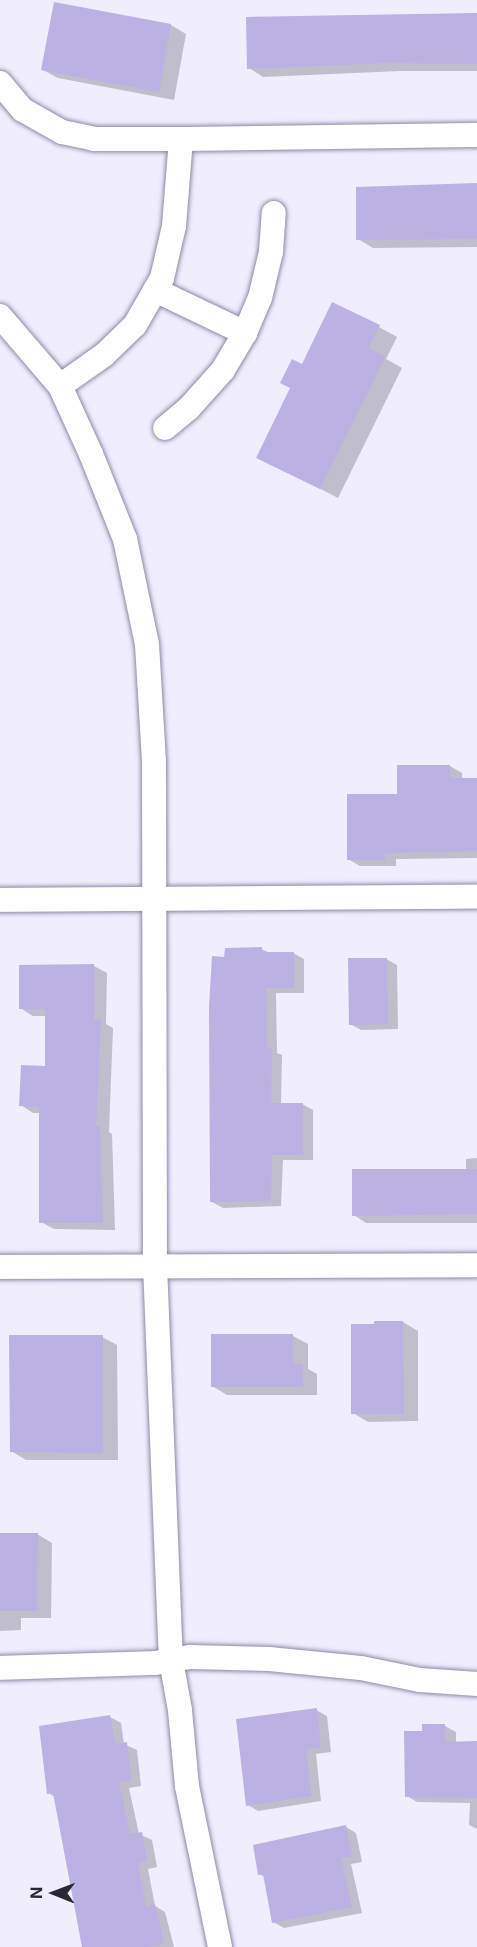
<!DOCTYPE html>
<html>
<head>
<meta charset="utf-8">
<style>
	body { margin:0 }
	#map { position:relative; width:477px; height:1947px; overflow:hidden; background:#f0edff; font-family:Inter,sans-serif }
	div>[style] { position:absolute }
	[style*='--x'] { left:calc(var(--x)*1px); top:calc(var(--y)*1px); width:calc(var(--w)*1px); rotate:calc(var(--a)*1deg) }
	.shadow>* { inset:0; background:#0003 }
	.building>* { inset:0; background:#bbb1e3 }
	.roads { filter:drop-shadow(0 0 2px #8f8aa5) drop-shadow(0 0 2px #8f8aa5) }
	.street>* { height:24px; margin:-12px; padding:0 12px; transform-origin:12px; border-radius:12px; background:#fff }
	span { translate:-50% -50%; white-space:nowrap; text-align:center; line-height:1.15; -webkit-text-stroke:6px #f0edff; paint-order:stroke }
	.north { position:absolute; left:24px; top:1863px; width:60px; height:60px; -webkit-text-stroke:4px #f0edff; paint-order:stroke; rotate:271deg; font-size:16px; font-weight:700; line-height:24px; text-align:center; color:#2a2832 }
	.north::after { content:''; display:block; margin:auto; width:21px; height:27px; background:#2a2832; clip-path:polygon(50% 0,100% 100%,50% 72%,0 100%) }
</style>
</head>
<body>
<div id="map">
	<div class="shadow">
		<div style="clip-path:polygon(55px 4px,171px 25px,186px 34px,174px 100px,58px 78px,43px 70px)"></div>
		<div style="clip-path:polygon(477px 15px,477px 71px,400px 71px,263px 77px,249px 68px)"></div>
		<div style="clip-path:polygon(477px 185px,477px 247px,373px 248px,358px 239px)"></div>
		<div style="clip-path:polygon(379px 327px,397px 337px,386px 359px,402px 368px,338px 498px,258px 457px,303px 366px)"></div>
		<div style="clip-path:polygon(450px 766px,462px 773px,462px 780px,477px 780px,477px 858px,396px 859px,396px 866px,360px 866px,348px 859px,399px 796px)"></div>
		<div style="clip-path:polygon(261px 949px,270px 953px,293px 953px,304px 959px,304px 993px,276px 993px,277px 1053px,282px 1055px,281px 1104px,302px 1104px,313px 1110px,313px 1160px,283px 1160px,281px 1206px,223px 1208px,212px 1202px,226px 958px)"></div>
		<div style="clip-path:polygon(386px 959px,397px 965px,398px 1029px,361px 1030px,350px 1024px)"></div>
		<div style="clip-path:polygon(94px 966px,107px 973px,106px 1024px,113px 1028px,109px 1132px,112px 1134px,115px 1230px,54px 1229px,41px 1222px,41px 1113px,33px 1113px,21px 1105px,46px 1068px,46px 1016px,33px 1016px,20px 1008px)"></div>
		<div style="clip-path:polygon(477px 1158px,477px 1223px,366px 1223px,354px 1215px,466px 1170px,466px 1159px)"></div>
		<div style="clip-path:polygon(403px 1322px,418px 1331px,418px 1421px,368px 1422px,353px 1413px)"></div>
		<div style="clip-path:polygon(212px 1336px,293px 1336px,308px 1344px,308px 1369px,317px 1374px,317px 1395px,227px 1395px,212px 1386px)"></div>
		<div style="clip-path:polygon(102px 1337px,117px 1345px,118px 1460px,26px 1460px,11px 1451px)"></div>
		<div style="clip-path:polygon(37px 1534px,52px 1543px,51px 1618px,21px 1618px,21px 1630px,0 1631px,0 1535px)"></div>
		<div style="clip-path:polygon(316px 1710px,327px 1716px,331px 1752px,316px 1754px,321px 1801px,258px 1811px,248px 1805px)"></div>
		<div style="clip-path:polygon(110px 1717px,121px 1723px,124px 1744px,137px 1750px,141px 1786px,129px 1788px,139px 1834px,152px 1840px,157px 1867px,148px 1869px,155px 1906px,165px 1912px,174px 1947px,84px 1947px,55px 1797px,48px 1793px)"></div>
		<div style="clip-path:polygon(445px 1726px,456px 1732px,456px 1743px,477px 1743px,477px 1829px,469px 1825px,470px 1803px,417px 1802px,407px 1796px,423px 1733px)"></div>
		<div style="clip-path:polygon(346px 1827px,356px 1833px,362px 1862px,351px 1864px,362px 1913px,284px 1928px,273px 1922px,265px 1877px,259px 1874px)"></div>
	</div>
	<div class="building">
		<div style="clip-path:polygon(54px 2px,171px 24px,159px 92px,41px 70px)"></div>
		<div style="clip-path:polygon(477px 13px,477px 64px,384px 63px,247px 69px,246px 17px)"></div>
		<div style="clip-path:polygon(477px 183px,477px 239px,356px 240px,356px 187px)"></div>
		<div style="clip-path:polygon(332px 302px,380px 325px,368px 348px,385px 357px,320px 489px,256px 458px,290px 388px,280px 383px,292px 359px,302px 364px)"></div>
		<div style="clip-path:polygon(397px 765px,450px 765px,450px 778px,477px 778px,477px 851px,385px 853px,385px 860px,347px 860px,347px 794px,397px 794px)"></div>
		<div style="clip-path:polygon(262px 947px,262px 952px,294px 952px,294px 988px,266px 988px,267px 1047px,272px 1048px,271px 1103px,303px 1103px,303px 1155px,272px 1155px,271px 1201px,210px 1202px,209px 1007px,212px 956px,224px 957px,225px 948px)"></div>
		<div style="clip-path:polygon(348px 958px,387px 958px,388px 1024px,349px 1025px)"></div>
		<div style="clip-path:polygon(94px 964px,94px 1020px,101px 1019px,96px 1126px,100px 1126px,103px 1223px,39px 1223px,39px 1107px,19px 1106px,21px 1065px,45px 1066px,45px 1009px,19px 1009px,19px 965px)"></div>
		<div style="clip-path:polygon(352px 1169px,477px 1169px,477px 1214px,352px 1216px)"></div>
		<div style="clip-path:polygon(374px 1321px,403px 1321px,404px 1414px,351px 1414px,351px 1324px,374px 1324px)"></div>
		<div style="clip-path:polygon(211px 1334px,293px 1334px,293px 1364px,303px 1364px,303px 1387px,211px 1387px)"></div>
		<div style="clip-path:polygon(9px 1335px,103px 1335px,103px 1453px,10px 1452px)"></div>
		<div style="clip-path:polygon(0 1533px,38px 1533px,37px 1611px,0 1611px)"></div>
		<div style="clip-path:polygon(317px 1708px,321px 1747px,306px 1749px,311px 1796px,246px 1806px,236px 1719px)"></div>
		<div style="clip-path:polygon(110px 1715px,115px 1744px,127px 1742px,131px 1780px,119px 1782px,130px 1834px,142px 1832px,147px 1861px,138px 1863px,146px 1907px,155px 1904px,164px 1943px,144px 1947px,82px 1947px,53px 1793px,47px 1794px,39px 1726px)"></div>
		<div style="clip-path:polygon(422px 1724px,445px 1724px,445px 1742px,477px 1741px,477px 1798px,405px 1797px,404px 1731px,422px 1731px)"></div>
		<div style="clip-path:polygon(346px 1825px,352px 1856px,341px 1858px,352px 1907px,272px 1923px,263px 1874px,258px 1875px,253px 1845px)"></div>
	</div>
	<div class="roads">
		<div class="street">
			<div style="--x:0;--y:83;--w:35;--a:50"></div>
			<div style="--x:23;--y:110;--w:45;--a:29.4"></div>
			<div style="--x:62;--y:132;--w:33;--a:12"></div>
			<div style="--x:94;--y:139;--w:87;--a:0"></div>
			<div style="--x:155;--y:290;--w:100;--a:25.5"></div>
			<div style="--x:245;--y:333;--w:43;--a:120.7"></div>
			<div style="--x:223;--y:370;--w:51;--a:131.8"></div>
			<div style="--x:189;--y:408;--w:31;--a:140"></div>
			<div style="--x:0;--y:316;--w:92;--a:49.4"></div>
			<div style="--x:60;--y:386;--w:75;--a:65.5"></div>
			<div style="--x:91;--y:454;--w:92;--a:68.2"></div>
			<div style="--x:125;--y:539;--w:107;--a:78.2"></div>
			<div style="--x:147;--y:644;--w:117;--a:86.6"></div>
			<div style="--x:154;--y:761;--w:504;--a:89.89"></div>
			<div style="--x:155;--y:1265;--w:395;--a:87.7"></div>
			<div style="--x:171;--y:1660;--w:16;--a:169"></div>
			<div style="--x:155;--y:1663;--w:155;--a:178.2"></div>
			<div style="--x:245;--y:333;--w:38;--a:-67"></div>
			<div style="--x:260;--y:298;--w:47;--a:-76.6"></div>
			<div style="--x:271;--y:252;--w:39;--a:-86"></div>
			<div style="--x:60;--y:386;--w:54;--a:-35.2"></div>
			<div style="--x:104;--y:355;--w:43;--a:-44.1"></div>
			<div style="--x:135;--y:325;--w:54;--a:-60.1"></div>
			<div style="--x:162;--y:278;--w:53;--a:-77"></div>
			<div style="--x:174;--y:226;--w:87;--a:-85.4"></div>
			<div style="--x:181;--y:139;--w:296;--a:-0.8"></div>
			<div style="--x:0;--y:900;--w:477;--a:-0.4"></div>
			<div style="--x:0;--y:1267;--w:477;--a:-0.2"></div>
			<div style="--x:220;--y:1947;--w:164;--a:-101.6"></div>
			<div style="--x:187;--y:1786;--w:76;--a:-95.3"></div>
			<div style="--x:180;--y:1710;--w:51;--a:-100.2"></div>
			<div style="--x:171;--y:1660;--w:20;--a:-9"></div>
			<div style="--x:191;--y:1657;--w:78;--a:1.5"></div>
			<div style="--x:269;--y:1659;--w:92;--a:5.6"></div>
			<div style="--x:361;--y:1668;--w:60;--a:11.5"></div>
			<div style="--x:420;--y:1680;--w:57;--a:4"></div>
		</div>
	</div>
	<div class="north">N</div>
</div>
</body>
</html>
